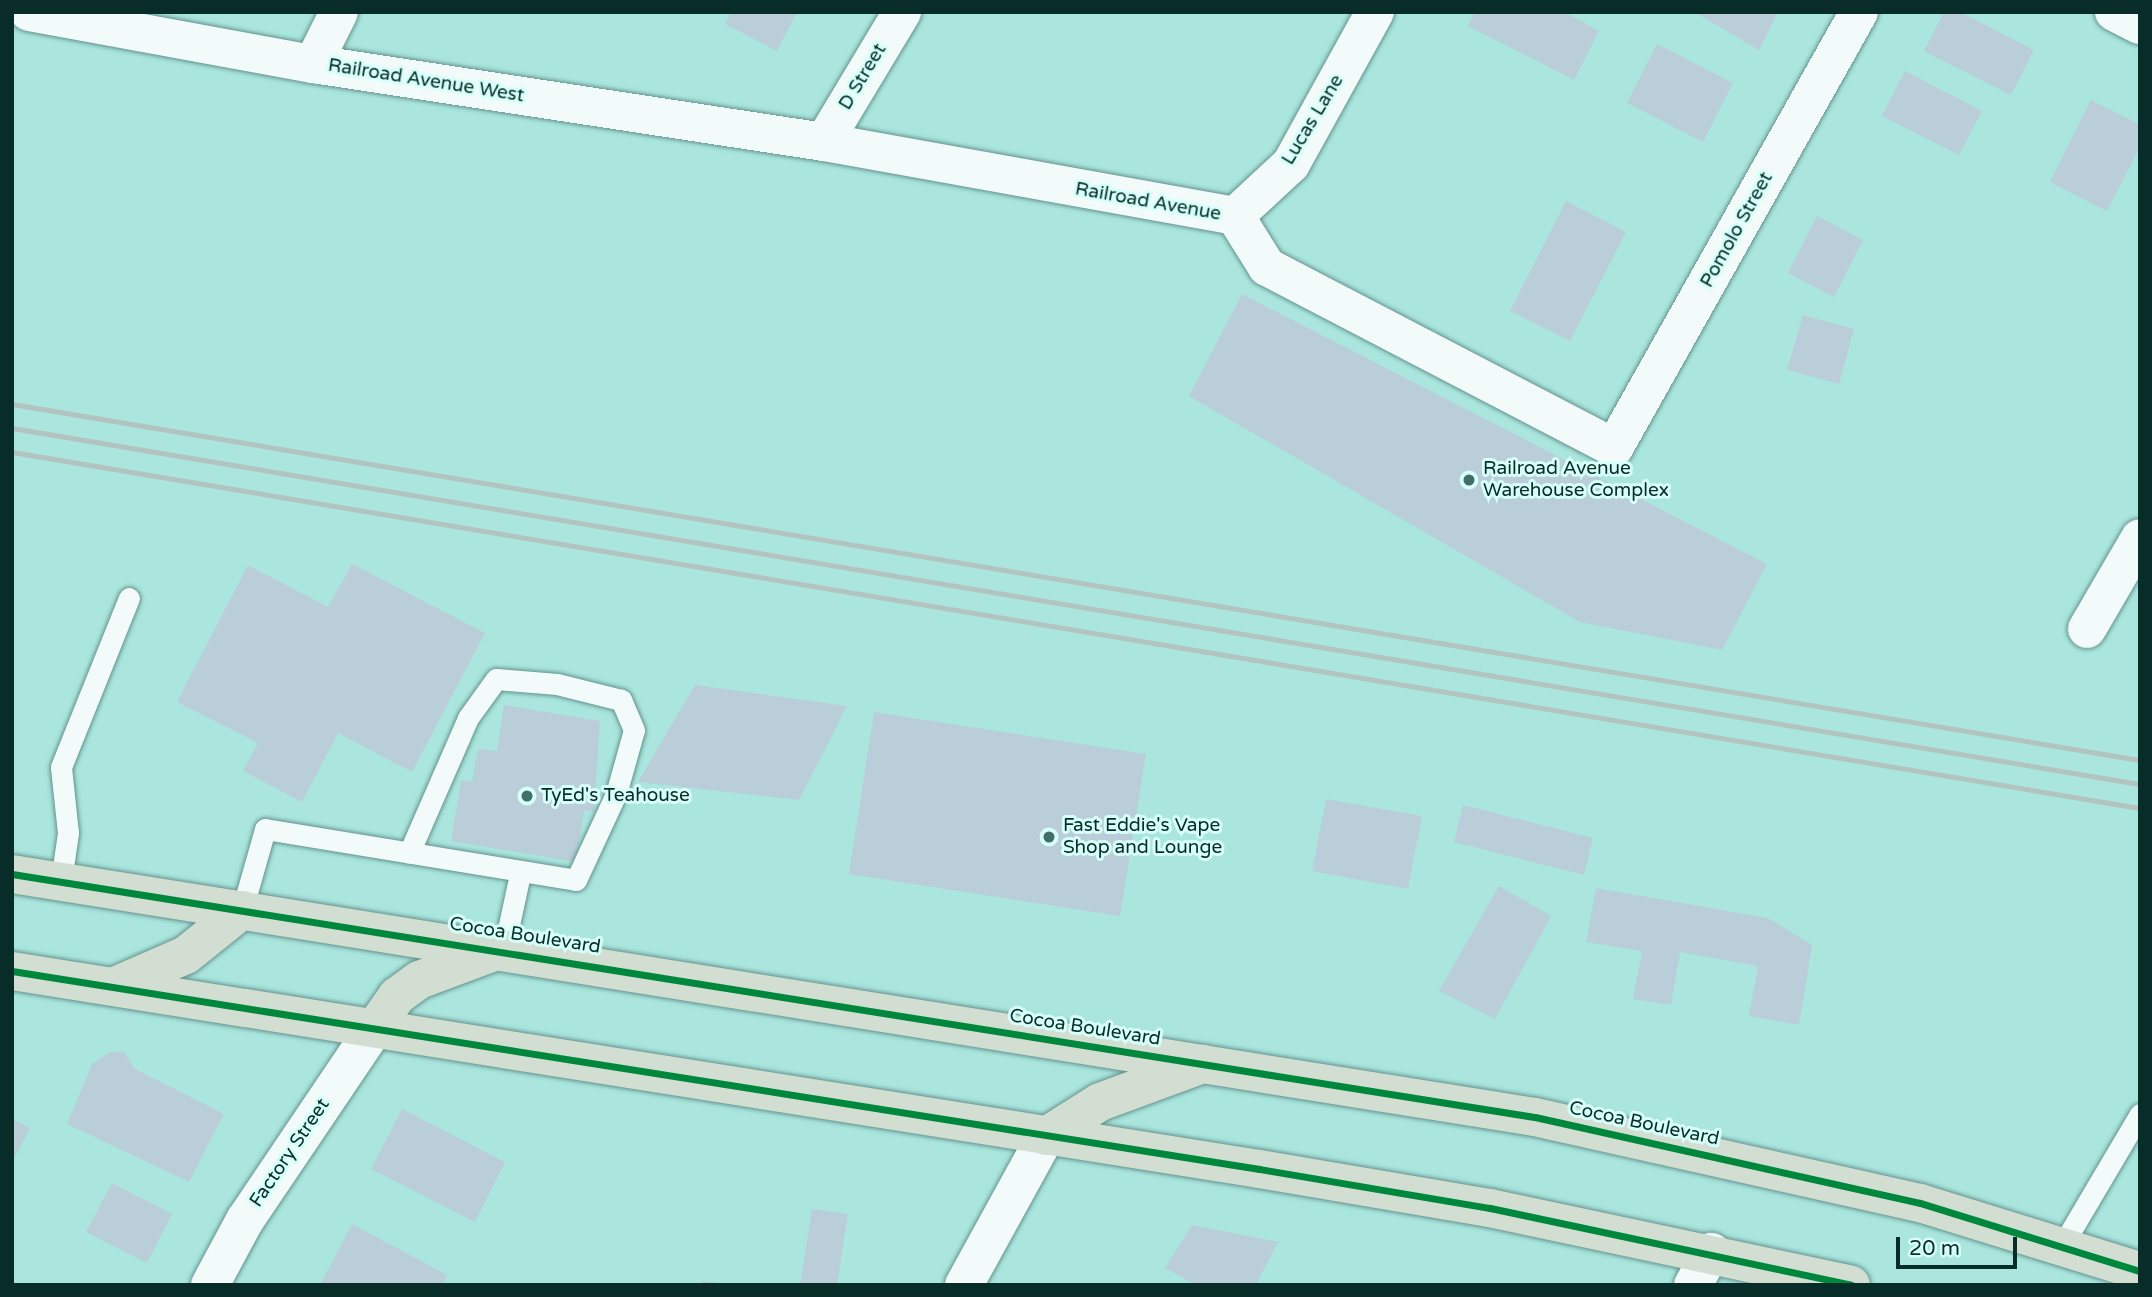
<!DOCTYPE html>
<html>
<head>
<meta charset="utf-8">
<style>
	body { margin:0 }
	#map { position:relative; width:2152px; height:1297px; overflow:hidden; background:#aae6de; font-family:"Varela Round",sans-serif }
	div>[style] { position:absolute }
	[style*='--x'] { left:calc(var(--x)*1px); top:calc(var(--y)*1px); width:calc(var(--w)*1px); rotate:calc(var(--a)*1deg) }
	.building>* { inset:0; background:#b9ced8 }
	.roads { filter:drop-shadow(0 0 2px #65938e) drop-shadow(0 0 2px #65938e) }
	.service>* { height:21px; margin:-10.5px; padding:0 10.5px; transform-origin:10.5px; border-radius:10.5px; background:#f2fbfa }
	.minor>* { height:38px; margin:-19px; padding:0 19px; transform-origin:19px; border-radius:19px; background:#f2fbfa }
	.primary>* { height:38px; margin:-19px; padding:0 19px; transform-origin:19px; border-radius:19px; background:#d2ded1 }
	.rail>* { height:5px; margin:-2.5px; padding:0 2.5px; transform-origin:2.5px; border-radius:2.5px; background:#b2c3c0 }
	.cycleway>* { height:7px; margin:-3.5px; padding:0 3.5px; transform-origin:3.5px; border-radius:3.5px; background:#00873e }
	.dots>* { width:19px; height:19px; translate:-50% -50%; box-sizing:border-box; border:4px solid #d7fff9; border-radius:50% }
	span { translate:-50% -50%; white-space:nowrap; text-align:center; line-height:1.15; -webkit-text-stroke:6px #d7fff9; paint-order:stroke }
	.street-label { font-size:19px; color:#082d29 }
	.poi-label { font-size:19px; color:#082d29 }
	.left { translate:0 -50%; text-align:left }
	.frame { position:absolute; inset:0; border:14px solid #082d29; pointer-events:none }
	.scale { position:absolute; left:1896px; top:1237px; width:121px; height:32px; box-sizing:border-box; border:4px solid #082d29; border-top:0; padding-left:9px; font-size:21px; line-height:24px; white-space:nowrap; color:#082d29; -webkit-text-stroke:5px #d7fff9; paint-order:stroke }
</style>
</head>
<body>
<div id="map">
	<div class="building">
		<div style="clip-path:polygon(731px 12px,797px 12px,777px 51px,725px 24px)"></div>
		<div style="clip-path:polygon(1475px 12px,1564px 12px,1599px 31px,1574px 80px,1468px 26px)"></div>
		<div style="clip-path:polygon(1694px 12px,1778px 12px,1759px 50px)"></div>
		<div style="clip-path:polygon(1944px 12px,1960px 12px,2034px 50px,2011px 95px,1924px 51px)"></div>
		<div style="clip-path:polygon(1657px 44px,1733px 83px,1703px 142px,1627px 103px)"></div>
		<div style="clip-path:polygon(1905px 71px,1982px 111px,1959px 155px,1882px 116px)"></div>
		<div style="clip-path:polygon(2091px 100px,2140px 125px,2140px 147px,2107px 211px,2050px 182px)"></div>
		<div style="clip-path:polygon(1566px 201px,1626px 232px,1570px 341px,1510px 311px)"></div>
		<div style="clip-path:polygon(1817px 216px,1863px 240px,1834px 297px,1788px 273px)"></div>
		<div style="clip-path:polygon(1242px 294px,1767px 564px,1722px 650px,1580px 622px,1189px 396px)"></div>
		<div style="clip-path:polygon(1803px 315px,1854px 329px,1839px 384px,1787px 370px)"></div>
		<div style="clip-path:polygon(352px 564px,485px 633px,412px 772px,338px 733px,302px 802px,243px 771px,258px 743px,177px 702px,248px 565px,328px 607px)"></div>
		<div style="clip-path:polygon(695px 685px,847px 706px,799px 800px,638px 782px)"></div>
		<div style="clip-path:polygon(504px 705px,600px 721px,594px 812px,584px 810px,576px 862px,451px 841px,461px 780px,472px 782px,478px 749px,497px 751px)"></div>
		<div style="clip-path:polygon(874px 712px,1146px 754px,1120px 916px,849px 874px)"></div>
		<div style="clip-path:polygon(1326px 799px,1422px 816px,1408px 889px,1312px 871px)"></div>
		<div style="clip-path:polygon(1463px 805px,1593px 838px,1584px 875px,1454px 842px)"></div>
		<div style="clip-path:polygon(1499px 886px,1551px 916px,1495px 1019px,1439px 991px)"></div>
		<div style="clip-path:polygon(1596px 888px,1768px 918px,1812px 945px,1799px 1025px,1749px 1016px,1758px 966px,1680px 952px,1671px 1005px,1633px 999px,1642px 951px,1586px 942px)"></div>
		<div style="clip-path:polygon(110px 1052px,124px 1052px,135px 1069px,224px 1114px,189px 1182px,67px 1124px,92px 1064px)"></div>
		<div style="clip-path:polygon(402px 1109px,505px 1162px,475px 1222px,371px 1169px)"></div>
		<div style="clip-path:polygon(12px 1118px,30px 1129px,12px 1162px)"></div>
		<div style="clip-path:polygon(112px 1183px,172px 1214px,147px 1263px,86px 1232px)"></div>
		<div style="clip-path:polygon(812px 1209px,848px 1214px,837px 1285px,800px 1285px)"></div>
		<div style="clip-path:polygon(352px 1224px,447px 1275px,442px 1285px,320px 1285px)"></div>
		<div style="clip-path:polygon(1192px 1225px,1278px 1242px,1256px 1285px,1196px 1285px,1165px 1268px)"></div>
		<div style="clip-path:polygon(702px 1281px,719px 1283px,719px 1285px,702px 1285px)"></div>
	</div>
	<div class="roads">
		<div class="service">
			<div style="--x:61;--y:881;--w:49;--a:-81.7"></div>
			<div style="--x:68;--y:833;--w:66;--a:-96.1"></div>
			<div style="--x:61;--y:767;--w:182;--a:-68.1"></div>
			<div style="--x:242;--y:910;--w:84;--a:-74.1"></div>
			<div style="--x:265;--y:829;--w:315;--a:9.3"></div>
			<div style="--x:576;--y:880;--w:95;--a:-65.1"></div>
			<div style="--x:616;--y:794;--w:66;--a:-74.3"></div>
			<div style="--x:634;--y:730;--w:33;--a:-113"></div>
			<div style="--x:621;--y:700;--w:66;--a:-166"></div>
			<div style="--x:557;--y:684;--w:61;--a:-175.3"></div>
			<div style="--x:496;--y:679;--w:48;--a:125.7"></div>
			<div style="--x:468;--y:718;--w:147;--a:113.6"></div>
			<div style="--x:504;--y:948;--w:76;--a:-77.8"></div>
			<div style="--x:2063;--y:1244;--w:151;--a:-59.4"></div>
		</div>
		<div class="minor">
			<div style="--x:29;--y:12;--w:289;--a:10.4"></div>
			<div style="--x:313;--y:64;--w:517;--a:8.68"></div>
			<div style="--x:824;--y:142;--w:418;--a:10.2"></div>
			<div style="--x:1235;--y:216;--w:60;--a:57.9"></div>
			<div style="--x:1267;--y:267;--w:391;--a:27.5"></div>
			<div style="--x:1614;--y:448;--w:500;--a:-60.67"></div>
			<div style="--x:2114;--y:12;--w:29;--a:27"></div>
			<div style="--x:313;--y:64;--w:58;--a:-63.4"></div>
			<div style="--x:824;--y:142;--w:152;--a:-59"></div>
			<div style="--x:1235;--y:216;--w:76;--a:-42.9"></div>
			<div style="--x:1291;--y:164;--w:174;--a:-61.1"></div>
			<div style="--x:2087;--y:629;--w:105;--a:-59.8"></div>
			<div style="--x:210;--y:1285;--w:74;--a:-61.7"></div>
			<div style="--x:245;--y:1220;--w:234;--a:-56"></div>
			<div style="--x:964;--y:1285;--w:170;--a:-61.2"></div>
			<div style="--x:1693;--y:1285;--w:38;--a:-61"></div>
		</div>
		<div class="primary">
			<div style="--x:12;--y:874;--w:1542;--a:9.07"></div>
			<div style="--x:1535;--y:1117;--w:394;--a:12.6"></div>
			<div style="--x:1920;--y:1203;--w:230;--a:17.2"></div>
			<div style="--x:12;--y:971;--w:1263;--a:9.02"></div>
			<div style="--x:1259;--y:1169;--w:234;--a:9.6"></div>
			<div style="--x:1490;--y:1208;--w:369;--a:12"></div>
			<div style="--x:115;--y:986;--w:77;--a:-23.6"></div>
			<div style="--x:186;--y:955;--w:72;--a:-38.8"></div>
			<div style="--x:376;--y:1026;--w:37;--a:-55"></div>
			<div style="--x:397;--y:996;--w:27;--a:-36"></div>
			<div style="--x:419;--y:980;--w:89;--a:-20.5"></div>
			<div style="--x:1046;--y:1136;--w:64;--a:-32.2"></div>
			<div style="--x:1100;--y:1102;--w:110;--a:-20.3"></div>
		</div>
	</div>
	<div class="rail">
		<div style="--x:12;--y:404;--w:2158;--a:9.5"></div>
		<div style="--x:12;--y:428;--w:2158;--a:9.5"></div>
		<div style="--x:12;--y:452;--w:2158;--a:9.5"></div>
	</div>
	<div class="cycleway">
		<div style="--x:12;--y:874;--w:1542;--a:9.07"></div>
		<div style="--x:1535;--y:1117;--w:394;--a:12.6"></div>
		<div style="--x:1920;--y:1203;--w:230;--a:17.2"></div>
		<div style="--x:12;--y:971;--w:1263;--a:9.02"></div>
		<div style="--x:1259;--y:1169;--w:234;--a:9.6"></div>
		<div style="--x:1490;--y:1208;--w:369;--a:12"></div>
	</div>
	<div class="dots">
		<div style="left:1469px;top:480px;background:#416e68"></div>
		<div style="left:527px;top:796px;background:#416e68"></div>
		<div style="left:1049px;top:837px;background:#416e68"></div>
	</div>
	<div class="street-label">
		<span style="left:863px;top:77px;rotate:-59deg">D Street</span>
		<span style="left:426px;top:81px;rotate:9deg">Railroad Avenue West</span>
		<span style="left:1313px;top:120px;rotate:-59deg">Lucas Lane</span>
		<span style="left:1148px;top:202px;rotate:10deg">Railroad Avenue</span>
		<span style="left:1737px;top:230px;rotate:-61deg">Pomolo Street</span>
		<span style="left:525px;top:936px;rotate:9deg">Cocoa Boulevard</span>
		<span style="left:1085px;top:1028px;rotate:9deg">Cocoa Boulevard</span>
		<span style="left:1644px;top:1124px;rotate:12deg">Cocoa Boulevard</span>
		<span style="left:290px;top:1153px;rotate:-56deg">Factory Street</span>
	</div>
	<div class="poi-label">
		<span class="left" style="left:1483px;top:480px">Railroad Avenue<br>Warehouse Complex</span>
		<span class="left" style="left:541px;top:796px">TyEd's Teahouse</span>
		<span class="left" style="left:1063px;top:837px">Fast Eddie's Vape<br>Shop and Lounge</span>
	</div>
	<div class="frame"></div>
	<div class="scale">20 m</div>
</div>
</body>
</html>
